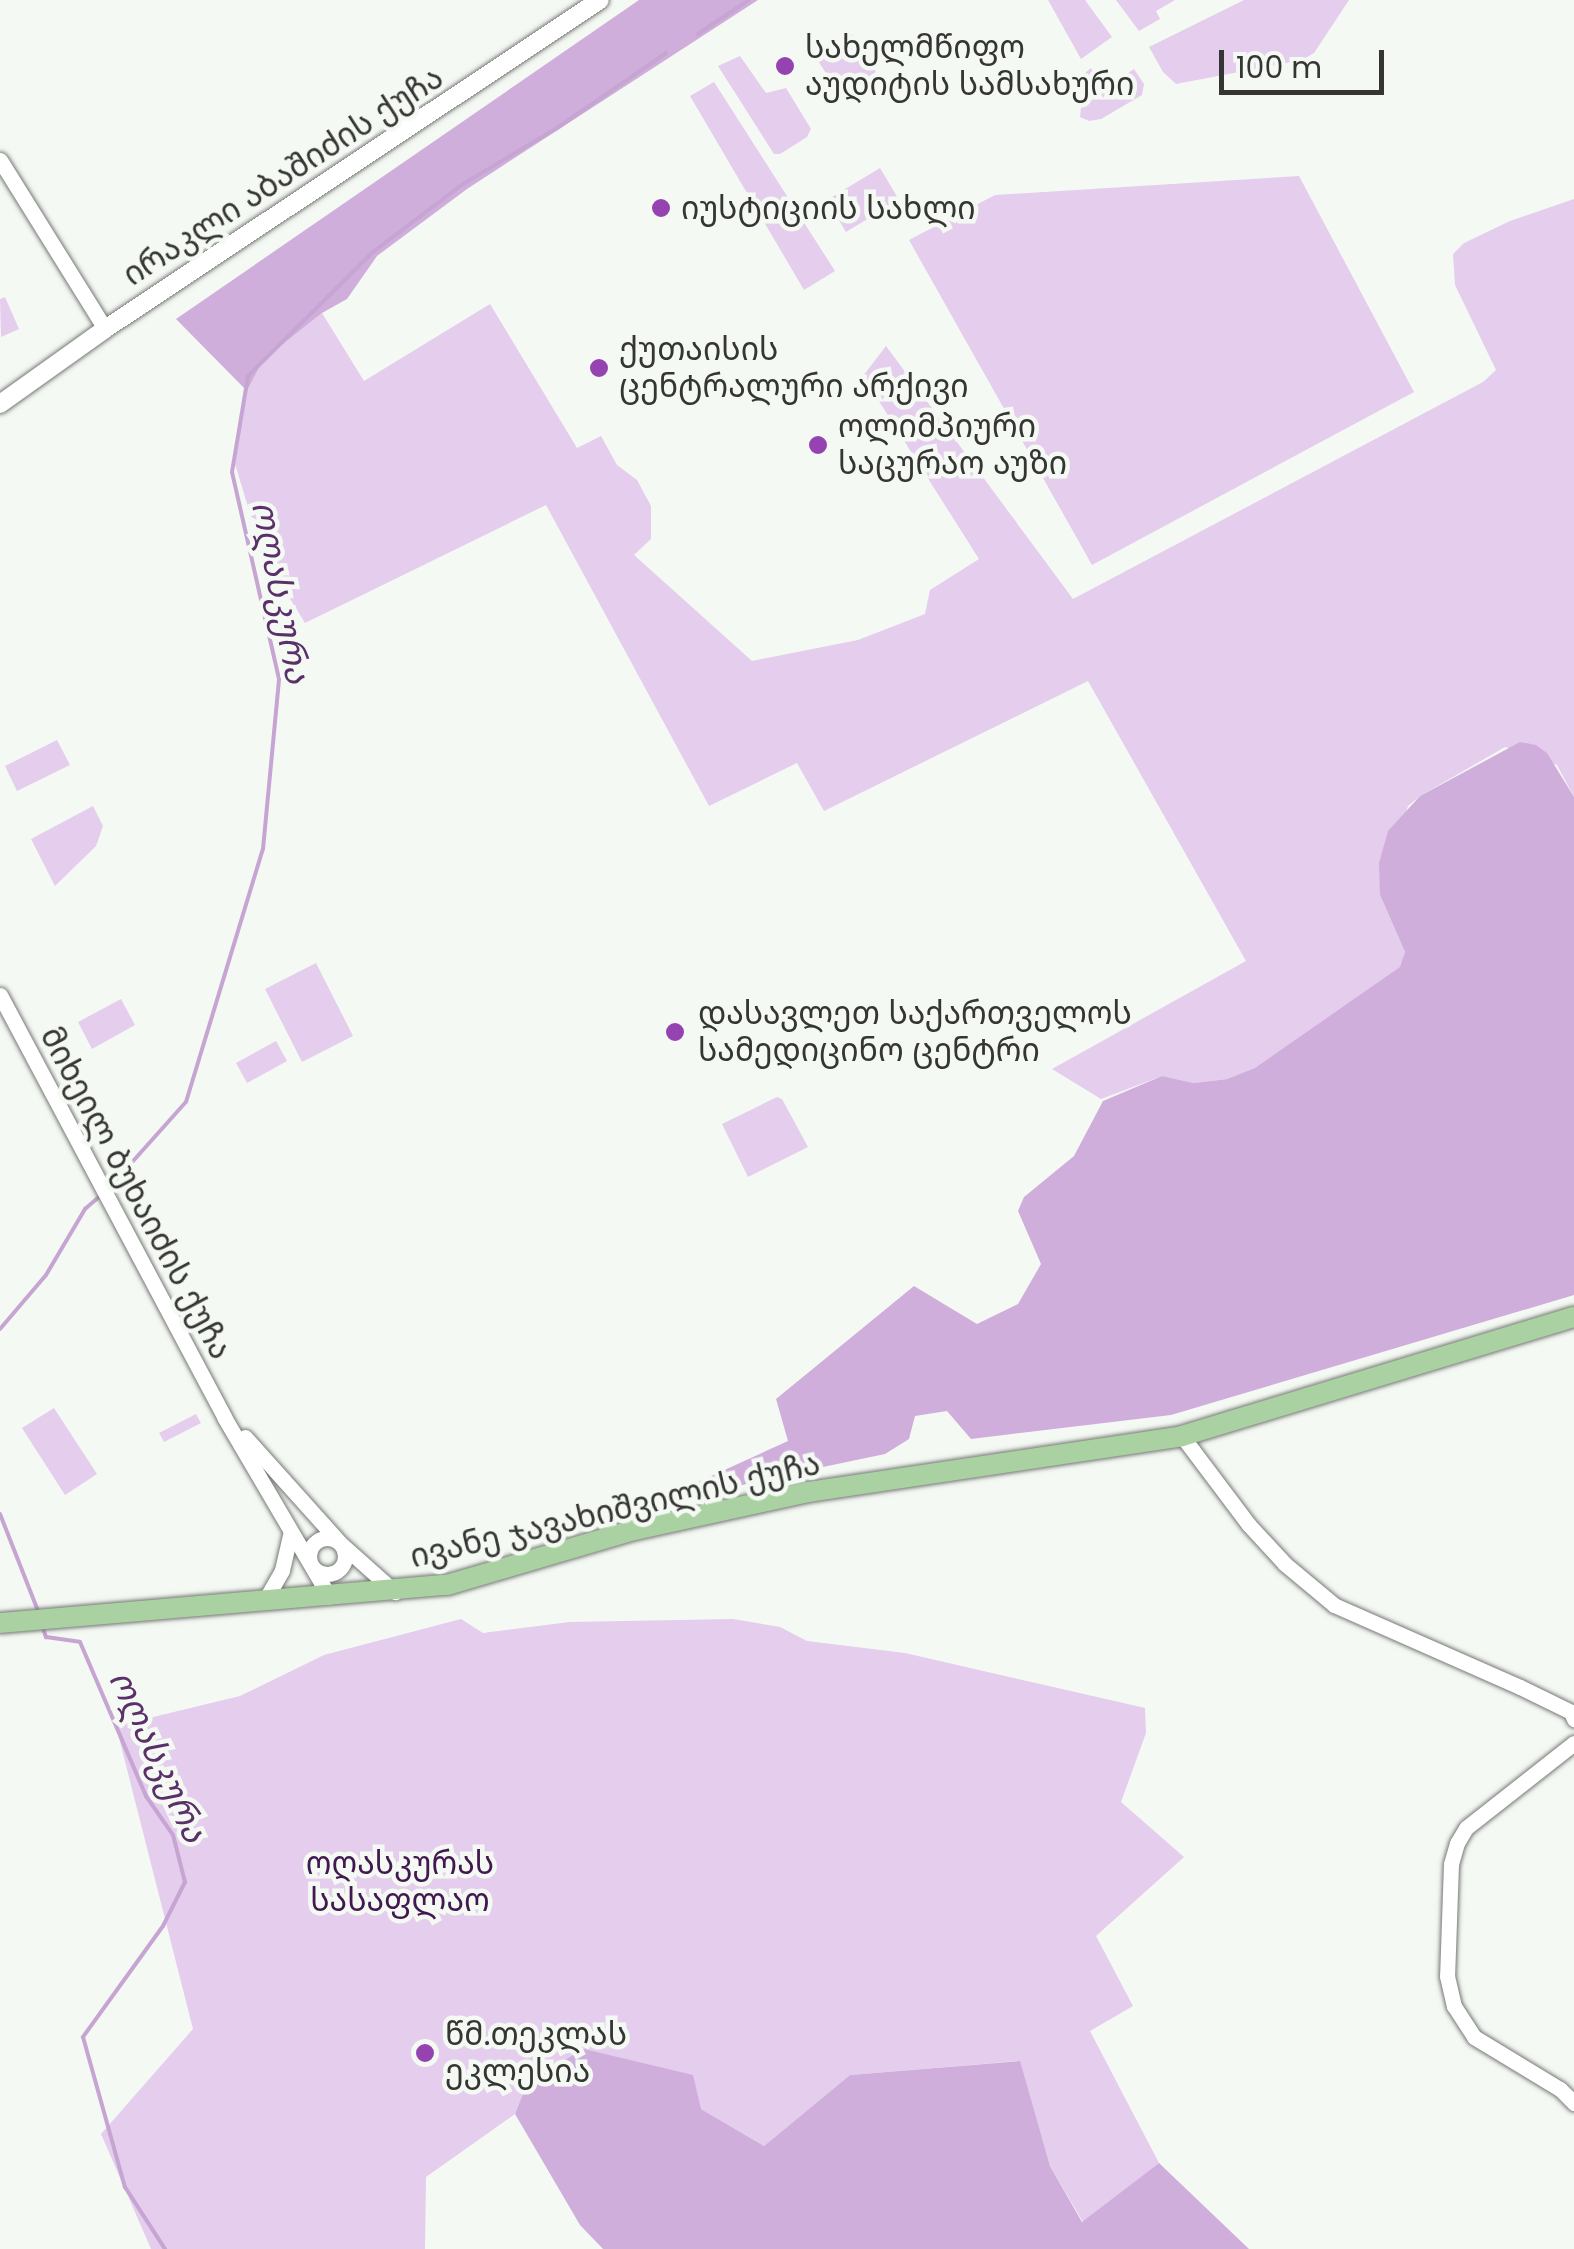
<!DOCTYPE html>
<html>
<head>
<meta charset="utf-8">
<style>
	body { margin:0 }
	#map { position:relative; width:1574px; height:2249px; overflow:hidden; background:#f5f9f4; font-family:Poppins,"Noto Sans Georgian",sans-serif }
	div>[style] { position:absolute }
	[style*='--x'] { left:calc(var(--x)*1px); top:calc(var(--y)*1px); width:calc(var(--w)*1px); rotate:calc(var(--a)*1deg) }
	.green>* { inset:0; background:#e4cded }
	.forest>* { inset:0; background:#d0aedc }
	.stream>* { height:4px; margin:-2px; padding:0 2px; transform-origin:2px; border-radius:2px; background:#c6a5d3 }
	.roads { filter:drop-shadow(0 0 2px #767975) drop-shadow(0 0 2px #767975) }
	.tertiary>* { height:15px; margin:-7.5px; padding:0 7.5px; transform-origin:7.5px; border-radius:7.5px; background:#fff }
	.tertiary>.ring { margin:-7.5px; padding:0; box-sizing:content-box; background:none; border:15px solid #fff; border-radius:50% }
	.secondary>* { height:18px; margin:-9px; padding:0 9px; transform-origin:9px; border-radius:9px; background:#fff }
	.primary>* { height:20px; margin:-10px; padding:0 10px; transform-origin:10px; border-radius:10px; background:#aad1a1 }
	.dots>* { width:28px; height:28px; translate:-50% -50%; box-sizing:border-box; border:5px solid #f5f9f4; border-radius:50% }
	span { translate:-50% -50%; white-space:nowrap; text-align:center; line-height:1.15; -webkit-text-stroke:9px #f5f9f4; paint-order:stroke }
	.poi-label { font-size:32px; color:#353634 }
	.left { translate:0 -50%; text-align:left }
	.street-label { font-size:32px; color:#353634 }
	.park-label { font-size:32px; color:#41184f }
	.water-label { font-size:35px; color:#5a3069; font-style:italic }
	.scale { position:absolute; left:1219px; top:50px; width:165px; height:45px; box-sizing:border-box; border:5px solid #353634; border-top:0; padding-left:12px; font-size:30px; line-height:35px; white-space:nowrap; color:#353634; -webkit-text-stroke:8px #f5f9f4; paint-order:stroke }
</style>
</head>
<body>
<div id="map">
	<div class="green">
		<div style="clip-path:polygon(1048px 0,1085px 0,1112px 37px,1081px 59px)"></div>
		<div style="clip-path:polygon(1116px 0,1175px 0,1156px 11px,1160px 19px,1139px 31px)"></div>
		<div style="clip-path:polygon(1244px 0,1349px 0,1314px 53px,1302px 60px,1176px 84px,1163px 72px,1149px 47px)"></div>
		<div style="clip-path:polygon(852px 34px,876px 72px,840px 95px,815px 56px)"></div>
		<div style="clip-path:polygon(740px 56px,766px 93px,786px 88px,811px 129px,807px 137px,780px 154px,774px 154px,718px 66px)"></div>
		<div style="clip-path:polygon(1091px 68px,1105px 89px,1134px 69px,1144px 84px,1142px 95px,1101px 119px,1089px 121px,1080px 117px,1085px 73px)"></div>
		<div style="clip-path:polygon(714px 82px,835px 271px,804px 290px,690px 96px)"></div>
		<div style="clip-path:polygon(880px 168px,899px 200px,846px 232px,827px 200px)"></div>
		<div style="clip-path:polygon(1299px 176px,1414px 392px,1092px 565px,909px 240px,995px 195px)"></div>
		<div style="clip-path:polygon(1574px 199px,1574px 797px,1557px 765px,1505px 747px,1420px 796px,1408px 806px,1380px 895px,1405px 952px,1401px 967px,1256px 1068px,1227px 1079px,1194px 1083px,1162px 1076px,1101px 1099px,1052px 1069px,1246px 961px,1088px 681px,824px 811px,797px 763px,709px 806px,546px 505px,305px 623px,262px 553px,235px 464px,247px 391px,263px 360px,322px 313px,364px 381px,490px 304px,577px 448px,601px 436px,617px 465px,637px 480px,651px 506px,651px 539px,634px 555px,752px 661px,858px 640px,925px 614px,930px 590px,979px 559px,863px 376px,886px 346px,1073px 599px,1483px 382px,1496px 370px,1455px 285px,1453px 254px,1464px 243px,1510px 221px)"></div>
		<div style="clip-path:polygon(5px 297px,19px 329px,1px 337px,0 299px)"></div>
		<div style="clip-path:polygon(57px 740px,70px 765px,17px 791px,5px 766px)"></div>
		<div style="clip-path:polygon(93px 806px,103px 826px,96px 846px,55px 886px,31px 839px)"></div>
		<div style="clip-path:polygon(316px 963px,353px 1036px,302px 1062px,265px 989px)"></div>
		<div style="clip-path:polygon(121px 999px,135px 1025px,92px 1049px,78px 1022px)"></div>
		<div style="clip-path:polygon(276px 1041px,287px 1061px,247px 1083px,236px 1063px)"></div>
		<div style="clip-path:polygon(777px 1097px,782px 1099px,808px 1147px,748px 1177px,722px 1124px)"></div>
		<div style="clip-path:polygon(54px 1408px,97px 1474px,65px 1495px,22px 1428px)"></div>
		<div style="clip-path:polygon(196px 1414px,201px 1423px,164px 1442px,159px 1433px)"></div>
		<div style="clip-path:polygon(461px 1619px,483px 1633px,570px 1622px,733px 1619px,780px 1627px,807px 1641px,905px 1653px,1145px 1708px,1146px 1733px,1121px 1802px,1184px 1857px,1096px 1936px,1133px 2006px,1090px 2031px,1159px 2163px,1083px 2222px,1050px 2166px,1019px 2061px,850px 2075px,764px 2146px,701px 2109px,524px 2091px,515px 2114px,426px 2177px,425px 2249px,151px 2249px,101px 2134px,193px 2029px,116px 1726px,240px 1696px,324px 1655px)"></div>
	</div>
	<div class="forest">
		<div style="clip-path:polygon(639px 0,758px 0,467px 189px,377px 256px,347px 299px,322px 313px,263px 360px,247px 391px,176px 319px)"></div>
		<div style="clip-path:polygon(1520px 742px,1536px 745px,1547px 753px,1574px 797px,1574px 1295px,1171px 1415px,971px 1439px,947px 1411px,915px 1416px,909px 1439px,885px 1454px,761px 1480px,617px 1519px,788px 1441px,776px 1399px,914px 1286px,977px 1324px,1018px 1304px,1041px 1264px,1018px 1211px,1024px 1197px,1074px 1156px,1103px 1101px,1162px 1076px,1194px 1083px,1227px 1079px,1255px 1068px,1400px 967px,1405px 952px,1380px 895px,1379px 863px,1388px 831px,1420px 796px)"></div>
		<div style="clip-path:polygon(584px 2049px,693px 2075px,701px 2109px,764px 2146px,850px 2075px,1020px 2061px,1050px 2166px,1082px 2222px,1159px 2163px,1249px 2249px,603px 2249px,580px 2225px,515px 2114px,524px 2091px,542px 2073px)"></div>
	</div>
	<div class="stream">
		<div style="--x:698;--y:34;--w:61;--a:-33.7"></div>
		<div style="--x:109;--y:1188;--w:115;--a:-48.2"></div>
		<div style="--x:186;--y:1102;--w:264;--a:-73.1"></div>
		<div style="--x:263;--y:849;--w:171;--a:-84.6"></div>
		<div style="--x:279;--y:679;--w:212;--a:-102.8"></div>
		<div style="--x:232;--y:472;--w:97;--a:-80.5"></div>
		<div style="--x:248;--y:376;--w:176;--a:-44.8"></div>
		<div style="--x:373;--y:252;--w:113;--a:-37.1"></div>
		<div style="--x:463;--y:184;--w:109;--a:-30.8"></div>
		<div style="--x:557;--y:128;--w:132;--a:-34.5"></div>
		<div style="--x:0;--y:1329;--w:71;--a:-49.6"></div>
		<div style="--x:46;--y:1275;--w:77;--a:-59.4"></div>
		<div style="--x:85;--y:1209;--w:23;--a:-41"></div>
		<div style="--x:0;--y:1514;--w:104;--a:68.6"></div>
		<div style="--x:42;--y:1625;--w:13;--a:72"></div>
		<div style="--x:46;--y:1637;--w:34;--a:8"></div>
		<div style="--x:80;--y:1642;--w:168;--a:66.8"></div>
		<div style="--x:146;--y:1796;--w:47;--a:55.3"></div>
		<div style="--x:173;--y:1835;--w:49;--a:75.7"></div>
		<div style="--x:185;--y:1882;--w:49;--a:116.6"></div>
		<div style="--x:163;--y:1926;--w:137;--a:125.8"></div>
		<div style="--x:83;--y:2037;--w:156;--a:74.4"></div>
		<div style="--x:125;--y:2187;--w:74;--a:57.2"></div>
	</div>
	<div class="roads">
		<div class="tertiary">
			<div style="--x:0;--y:160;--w:199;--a:58.1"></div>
			<div style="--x:0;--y:995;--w:478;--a:62"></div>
			<div style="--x:224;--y:1417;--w:208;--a:59.6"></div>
			<div style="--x:1182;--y:1436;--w:111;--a:53"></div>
			<div style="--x:1249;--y:1525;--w:53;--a:47.3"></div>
			<div style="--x:1285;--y:1564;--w:64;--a:39.9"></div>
			<div style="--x:1334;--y:1605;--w:203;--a:23.8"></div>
			<div style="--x:1520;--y:1687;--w:57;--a:26.1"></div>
			<div style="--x:1571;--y:1712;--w:8;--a:67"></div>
			<div style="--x:245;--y:1437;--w:142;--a:48.1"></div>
			<div style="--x:340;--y:1543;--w:74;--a:41.7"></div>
			<div class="ring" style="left:309px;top:1538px;width:21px;height:21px"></div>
			<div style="--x:265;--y:1600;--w:34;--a:-60"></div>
			<div style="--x:282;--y:1570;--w:39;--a:-77"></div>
			<div style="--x:1574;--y:1743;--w:137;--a:141.8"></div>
			<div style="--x:1466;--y:1828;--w:17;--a:121"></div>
			<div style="--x:1457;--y:1843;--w:22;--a:106"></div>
			<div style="--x:1451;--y:1864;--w:112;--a:92"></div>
			<div style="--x:1447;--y:1976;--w:31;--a:77"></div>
			<div style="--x:1454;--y:2006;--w:37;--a:57"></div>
			<div style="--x:1474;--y:2037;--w:100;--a:31.2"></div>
			<div style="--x:1560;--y:2089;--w:20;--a:45"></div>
		</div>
		<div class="secondary">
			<div style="--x:0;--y:404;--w:129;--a:-35.5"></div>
			<div style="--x:105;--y:329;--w:594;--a:-33.61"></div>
		</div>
		<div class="primary">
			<div style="--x:0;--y:1623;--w:449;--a:-4.9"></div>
			<div style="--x:447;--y:1585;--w:195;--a:-16.4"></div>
			<div style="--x:634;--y:1530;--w:179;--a:-12.3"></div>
			<div style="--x:809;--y:1492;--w:377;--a:-8.5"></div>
			<div style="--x:1182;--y:1436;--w:410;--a:-16.9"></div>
		</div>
	</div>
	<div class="dots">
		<div style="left:785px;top:66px;background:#9543b1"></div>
		<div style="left:661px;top:208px;background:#9543b1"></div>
		<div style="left:599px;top:368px;background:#9543b1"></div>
		<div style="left:818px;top:445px;background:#9543b1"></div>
		<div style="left:675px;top:1032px;background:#9543b1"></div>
		<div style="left:425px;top:2053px;background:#9543b1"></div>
	</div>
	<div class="poi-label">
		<span class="left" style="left:805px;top:66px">სახელმწიფო<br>აუდიტის სამსახური</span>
		<span class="left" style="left:681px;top:208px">იუსტიციის სახლი</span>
		<span class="left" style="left:619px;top:368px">ქუთაისის<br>ცენტრალური არქივი</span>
		<span class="left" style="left:838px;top:445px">ოლიმპიური<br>საცურაო აუზი</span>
		<span class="left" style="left:698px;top:1032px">დასავლეთ საქართველოს<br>სამედიცინო ცენტრი</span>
		<span class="left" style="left:445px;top:2053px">წმ.თეკლას<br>ეკლესია</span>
	</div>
	<div class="street-label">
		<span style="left:283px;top:176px;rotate:-33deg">ირაკლი აბაშიძის ქუჩა</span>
		<span style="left:136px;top:1193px;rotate:62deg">მიხეილ ბუხაიძის ქუჩა</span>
		<span style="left:615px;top:1510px;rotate:-13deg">ივანე ჯავახიშვილის ქუჩა</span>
	</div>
	<div class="park-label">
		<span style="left:400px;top:1882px">ოღასკურას<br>სასაფლაო</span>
	</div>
	<div class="water-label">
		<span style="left:281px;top:592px;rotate:79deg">ოღასკურა</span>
		<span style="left:158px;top:1756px;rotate:65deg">ოღასკურა</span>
	</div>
	<div class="scale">100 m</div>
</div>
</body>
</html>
